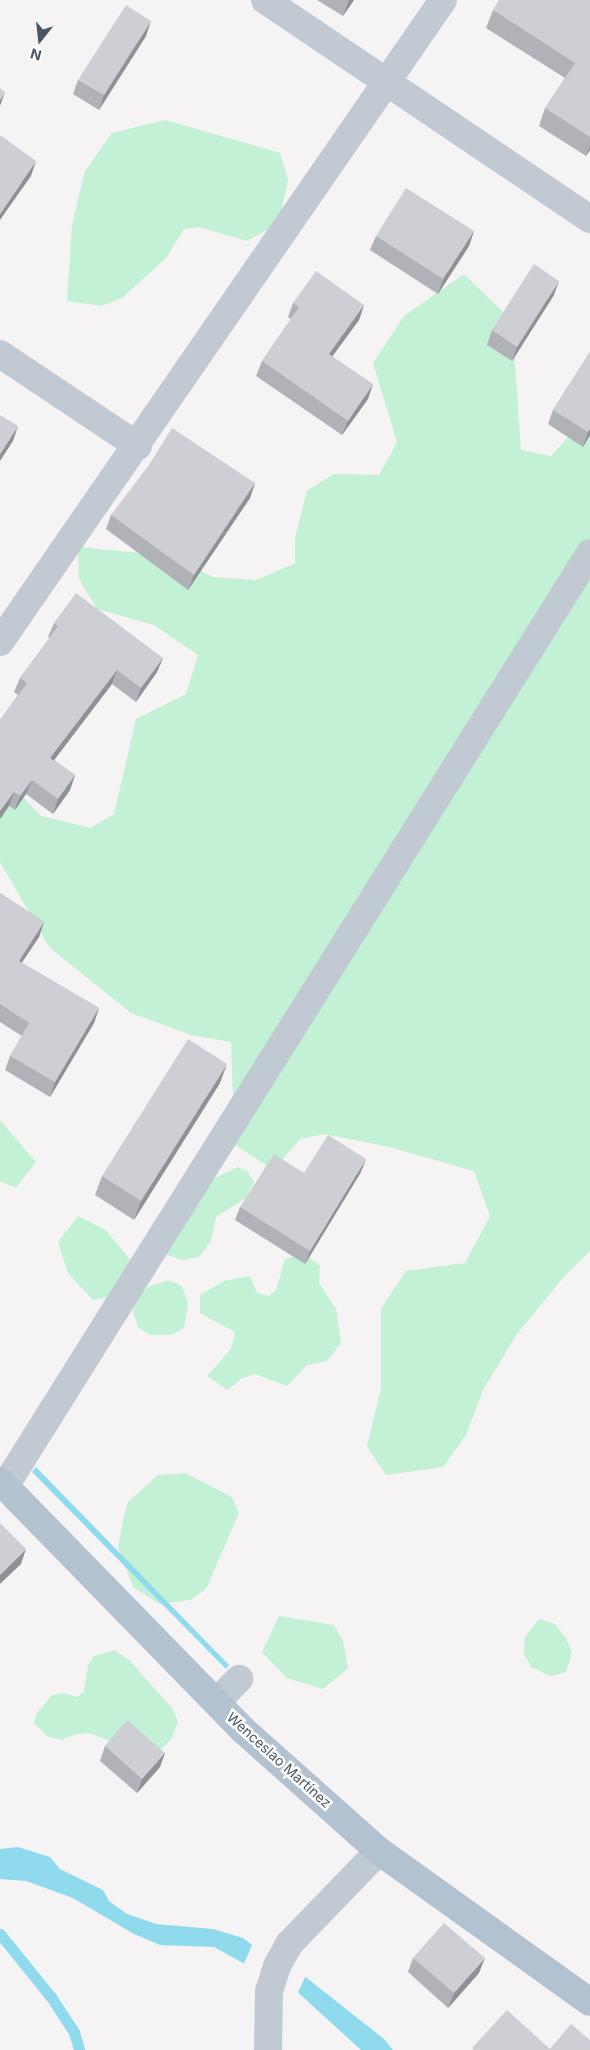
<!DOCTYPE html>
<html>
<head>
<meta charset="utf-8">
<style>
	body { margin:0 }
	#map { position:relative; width:590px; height:2050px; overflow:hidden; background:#f5f3f3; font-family:Inter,sans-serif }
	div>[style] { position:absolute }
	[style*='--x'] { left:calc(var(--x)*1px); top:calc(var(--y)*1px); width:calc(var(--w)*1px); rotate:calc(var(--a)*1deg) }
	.green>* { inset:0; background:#c3f1d5 }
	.water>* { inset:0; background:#90daee }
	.pier>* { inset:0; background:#f5f3f3 }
	.stream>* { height:11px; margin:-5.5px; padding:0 5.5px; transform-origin:5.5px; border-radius:5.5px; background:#90daee }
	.minor>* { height:28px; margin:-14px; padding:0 14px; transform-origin:14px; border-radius:14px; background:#c1cad2 }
	.major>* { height:28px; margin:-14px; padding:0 14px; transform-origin:14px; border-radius:14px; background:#b3c2d1 }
	.wall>* { inset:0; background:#b0b2b7 }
	.shaded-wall>* { inset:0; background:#909195 }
	.building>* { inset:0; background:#cdcfd5 }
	span { translate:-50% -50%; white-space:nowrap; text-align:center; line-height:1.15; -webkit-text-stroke:5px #fff; paint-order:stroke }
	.street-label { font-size:14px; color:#4a5661 }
	.north { position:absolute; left:15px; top:15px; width:50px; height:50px; -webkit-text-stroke:4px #fff; paint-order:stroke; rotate:196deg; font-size:14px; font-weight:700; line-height:20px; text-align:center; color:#4a5661 }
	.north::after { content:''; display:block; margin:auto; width:18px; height:22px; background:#4a5661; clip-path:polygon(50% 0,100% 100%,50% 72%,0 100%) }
</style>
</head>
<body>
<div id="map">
	<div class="green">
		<div style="clip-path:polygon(165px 120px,280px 153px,288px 180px,279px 223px,247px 241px,199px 227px,184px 229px,166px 258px,122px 298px,102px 306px,67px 301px,72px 225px,85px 171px,112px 133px)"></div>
		<div style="clip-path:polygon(464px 274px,512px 321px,521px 450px,551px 456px,590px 413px,590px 1251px,563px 1278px,517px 1334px,484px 1388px,466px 1435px,443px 1467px,386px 1475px,367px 1446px,381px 1388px,381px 1309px,406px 1271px,465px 1263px,490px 1216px,474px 1171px,389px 1147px,324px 1134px,300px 1139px,278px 1165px,270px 1168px,226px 1139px,233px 1095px,231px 1042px,191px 1035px,131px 1013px,50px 948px,0 862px,0 789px,9px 783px,41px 816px,91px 828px,114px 814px,136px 719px,186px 694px,198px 655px,154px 625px,97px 609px,79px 579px,78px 547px,169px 556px,213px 577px,256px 580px,295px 563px,295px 538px,307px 491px,334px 474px,379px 475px,397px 442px,373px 363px,404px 316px)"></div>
		<div style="clip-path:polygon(0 1120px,36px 1162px,16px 1188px,0 1181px)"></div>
		<div style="clip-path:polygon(237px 1167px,247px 1171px,254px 1182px,246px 1198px,216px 1217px,211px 1241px,199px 1257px,182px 1260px,167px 1255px,154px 1242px,205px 1183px)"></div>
		<div style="clip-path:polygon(78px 1216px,106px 1230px,130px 1260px,135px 1277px,127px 1294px,93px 1300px,68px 1273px,58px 1242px)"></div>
		<div style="clip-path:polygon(304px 1253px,320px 1266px,319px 1283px,336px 1309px,341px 1343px,327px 1361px,307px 1365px,287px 1386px,255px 1374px,242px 1378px,228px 1390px,207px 1376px,231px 1349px,235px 1332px,200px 1313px,200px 1295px,224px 1281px,250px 1276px,257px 1293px,269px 1296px,276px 1290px,285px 1259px)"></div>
		<div style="clip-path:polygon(168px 1280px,182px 1286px,188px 1304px,184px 1328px,171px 1335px,149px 1335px,138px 1327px,133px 1311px,138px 1295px,148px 1287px)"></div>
		<div style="clip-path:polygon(185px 1473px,232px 1497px,239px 1513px,206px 1589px,190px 1600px,160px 1604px,133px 1587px,118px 1547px,123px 1520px,128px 1502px,158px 1475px)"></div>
		<div style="clip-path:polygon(279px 1616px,334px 1625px,343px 1641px,348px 1668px,323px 1689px,287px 1678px,262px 1652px)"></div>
		<div style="clip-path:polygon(539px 1619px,555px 1624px,566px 1638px,572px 1653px,566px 1672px,551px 1676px,531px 1667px,524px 1654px,525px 1637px)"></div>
		<div style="clip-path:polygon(115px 1650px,130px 1661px,172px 1708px,178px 1722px,172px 1738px,158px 1752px,123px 1746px,89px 1733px,76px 1734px,61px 1740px,47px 1736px,34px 1723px,37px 1713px,52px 1695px,64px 1693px,77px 1697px,84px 1692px,88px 1665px,94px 1656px)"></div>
	</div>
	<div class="water">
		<div style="clip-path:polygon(36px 1467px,229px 1665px,226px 1669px,32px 1472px)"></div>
		<div style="clip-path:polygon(18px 1847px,50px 1857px,60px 1869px,103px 1890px,109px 1901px,127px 1914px,156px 1924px,213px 1929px,243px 1938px,260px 1951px,252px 1968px,214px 1947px,160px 1945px,134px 1934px,73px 1898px,26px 1881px,0 1879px,0 1849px)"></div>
		<div style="clip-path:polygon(298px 1971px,384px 2039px,393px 2050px,361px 2050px,292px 1987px)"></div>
	</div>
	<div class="pier">
		<div style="clip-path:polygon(253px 1943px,263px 1951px,252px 1971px,243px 1966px)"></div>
		<div style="clip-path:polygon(299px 1969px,306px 1975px,297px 1995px,289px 1986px)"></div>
	</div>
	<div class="stream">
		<div style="--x:0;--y:1934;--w:81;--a:51"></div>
		<div style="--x:51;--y:1997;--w:42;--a:56.7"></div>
		<div style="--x:74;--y:2032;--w:19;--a:74"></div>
	</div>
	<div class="minor">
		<div style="--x:265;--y:0;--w:392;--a:34"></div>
		<div style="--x:0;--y:354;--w:166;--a:33.7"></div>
		<div style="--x:0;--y:642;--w:780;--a:-55.39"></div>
		<div style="--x:5;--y:1486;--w:1101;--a:-57.91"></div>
		<div style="--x:216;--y:1702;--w:33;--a:-45"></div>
		<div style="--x:268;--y:2050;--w:59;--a:-89"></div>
		<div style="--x:269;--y:1991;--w:26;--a:-72"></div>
		<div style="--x:277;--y:1966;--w:25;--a:-61"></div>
		<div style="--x:289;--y:1944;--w:129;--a:-45.9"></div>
	</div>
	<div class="major">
		<div style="--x:0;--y:1481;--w:347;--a:45.7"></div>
		<div style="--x:242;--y:1729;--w:183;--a:41.7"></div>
		<div style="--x:379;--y:1851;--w:259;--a:35.6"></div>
	</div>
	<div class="wall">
		<div style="clip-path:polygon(317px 0,354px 0,343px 16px)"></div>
		<div style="clip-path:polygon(590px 0,590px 150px,586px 156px,539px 126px,545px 108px,565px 78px,486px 28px,493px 10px)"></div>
		<div style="clip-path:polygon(146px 36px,99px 110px,73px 94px,78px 80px)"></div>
		<div style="clip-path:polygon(474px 231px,469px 246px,438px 294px,370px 250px,376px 236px)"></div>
		<div style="clip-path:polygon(554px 295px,512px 361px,487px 345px,492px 330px)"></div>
		<div style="clip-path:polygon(293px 303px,364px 305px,359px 320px,332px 356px,368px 399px,342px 435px,256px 376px,262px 361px,291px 319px,288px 317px)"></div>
		<div style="clip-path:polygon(590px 352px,590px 435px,583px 447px,548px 424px,553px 410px)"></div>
		<div style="clip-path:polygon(255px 483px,250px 498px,188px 590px,106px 529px,111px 515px)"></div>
		<div style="clip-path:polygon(54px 623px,163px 658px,157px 672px,136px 702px,112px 684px,54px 760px,75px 775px,70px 790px,53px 814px,26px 794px,15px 810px,9px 806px,0 819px,0 720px,18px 695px,14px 692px,20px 678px,50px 638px,48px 637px)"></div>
		<div style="clip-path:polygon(0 893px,44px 922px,39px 937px,22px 963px,99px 1008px,94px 1023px,50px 1097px,5px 1070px,10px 1056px,22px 1036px,0 1022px)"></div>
		<div style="clip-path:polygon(220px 1083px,134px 1220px,95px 1195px,102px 1176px)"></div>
		<div style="clip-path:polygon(361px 1172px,305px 1264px,235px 1220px,240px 1207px,304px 1173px)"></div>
		<div style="clip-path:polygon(105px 1746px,165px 1753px,160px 1767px,137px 1793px,100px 1761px)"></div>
		<div style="clip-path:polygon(413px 1958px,479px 1973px,448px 2008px,408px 1972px)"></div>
	</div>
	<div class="shaded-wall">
		<div style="clip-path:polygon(349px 0,354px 0,343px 16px)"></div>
		<div style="clip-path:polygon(151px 21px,146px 36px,99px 110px,104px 95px)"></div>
		<div style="clip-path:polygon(5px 92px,0 106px,0 100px)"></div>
		<div style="clip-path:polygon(590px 146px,590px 150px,586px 156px)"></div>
		<div style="clip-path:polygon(36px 161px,31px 176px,0 220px,0 214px)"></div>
		<div style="clip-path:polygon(474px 231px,469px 246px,438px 294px,443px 279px)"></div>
		<div style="clip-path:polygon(559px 281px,554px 295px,512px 361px,517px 347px)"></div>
		<div style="clip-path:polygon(364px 305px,359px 320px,324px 368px,329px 354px)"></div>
		<div style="clip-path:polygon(373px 384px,368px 399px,342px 435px,348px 421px)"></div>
		<div style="clip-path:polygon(18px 426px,13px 441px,0 461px,0 454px)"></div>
		<div style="clip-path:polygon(590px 429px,590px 435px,583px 447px,588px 432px)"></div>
		<div style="clip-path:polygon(255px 483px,250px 498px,188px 590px,194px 575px)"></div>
		<div style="clip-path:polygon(163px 658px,157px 672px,136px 702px,141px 688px)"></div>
		<div style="clip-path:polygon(117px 670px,112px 684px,45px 772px,50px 758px)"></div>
		<div style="clip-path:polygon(75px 775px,70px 790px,53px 814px,58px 799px)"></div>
		<div style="clip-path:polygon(32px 780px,26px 794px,15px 810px,20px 796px)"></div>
		<div style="clip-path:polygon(14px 792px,9px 806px,0 819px,0 811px)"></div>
		<div style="clip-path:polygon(44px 922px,39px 937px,13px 975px,19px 961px)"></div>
		<div style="clip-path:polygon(99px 1008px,94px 1023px,50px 1097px,55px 1082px)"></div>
		<div style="clip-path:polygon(227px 1064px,220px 1083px,134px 1220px,141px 1201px)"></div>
		<div style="clip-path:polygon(366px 1159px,361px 1172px,305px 1264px,310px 1251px)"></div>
		<div style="clip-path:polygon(26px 1549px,21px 1564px,0 1584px,0 1575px)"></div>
		<div style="clip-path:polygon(165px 1753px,160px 1767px,137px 1793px,142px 1779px)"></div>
		<div style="clip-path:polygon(485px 1958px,479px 1973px,448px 2008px,454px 1993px)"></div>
	</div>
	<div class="building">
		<div style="clip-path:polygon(499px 0,590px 0,590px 137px,545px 108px,575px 63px,493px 10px)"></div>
		<div style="clip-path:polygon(126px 5px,151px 21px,104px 95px,78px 80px)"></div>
		<div style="clip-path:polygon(0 88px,5px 92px,0 100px)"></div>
		<div style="clip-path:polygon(0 135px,36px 161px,0 214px)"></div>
		<div style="clip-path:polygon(406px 188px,474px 231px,443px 279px,376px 236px)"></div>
		<div style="clip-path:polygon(534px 264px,559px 281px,517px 347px,492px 330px)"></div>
		<div style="clip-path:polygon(316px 271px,364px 305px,329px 354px,373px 384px,348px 421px,262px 361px,299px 307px,293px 303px)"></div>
		<div style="clip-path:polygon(590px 352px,590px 429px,588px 432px,553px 410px)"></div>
		<div style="clip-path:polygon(0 415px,18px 426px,0 454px)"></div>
		<div style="clip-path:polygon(172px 428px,255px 483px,194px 575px,111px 515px,149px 465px)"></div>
		<div style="clip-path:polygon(76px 593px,163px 658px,141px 688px,117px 670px,50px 758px,75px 775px,58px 799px,32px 780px,20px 796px,14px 792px,0 811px,0 720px,27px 683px,20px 678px,58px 626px,54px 623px)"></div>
		<div style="clip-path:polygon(0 893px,44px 922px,19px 961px,99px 1008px,55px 1082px,10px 1056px,29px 1023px,0 1004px)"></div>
		<div style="clip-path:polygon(188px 1039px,227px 1064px,141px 1201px,102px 1176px)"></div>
		<div style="clip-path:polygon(328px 1135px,366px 1159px,310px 1251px,240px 1207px,274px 1154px,304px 1173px)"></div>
		<div style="clip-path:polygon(0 1523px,26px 1549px,0 1575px)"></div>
		<div style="clip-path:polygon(127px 1720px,165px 1753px,142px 1779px,105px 1746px)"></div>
		<div style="clip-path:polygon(444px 1923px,485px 1958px,454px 1993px,413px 1958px)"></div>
		<div style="clip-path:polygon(507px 2010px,550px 2049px,571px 2024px,590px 2040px,590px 2050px,474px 2050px,472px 2048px)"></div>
	</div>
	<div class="street-label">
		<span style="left:279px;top:1760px;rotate:42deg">Wenceslao Martínez</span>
	</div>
	<div class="north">N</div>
</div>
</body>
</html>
